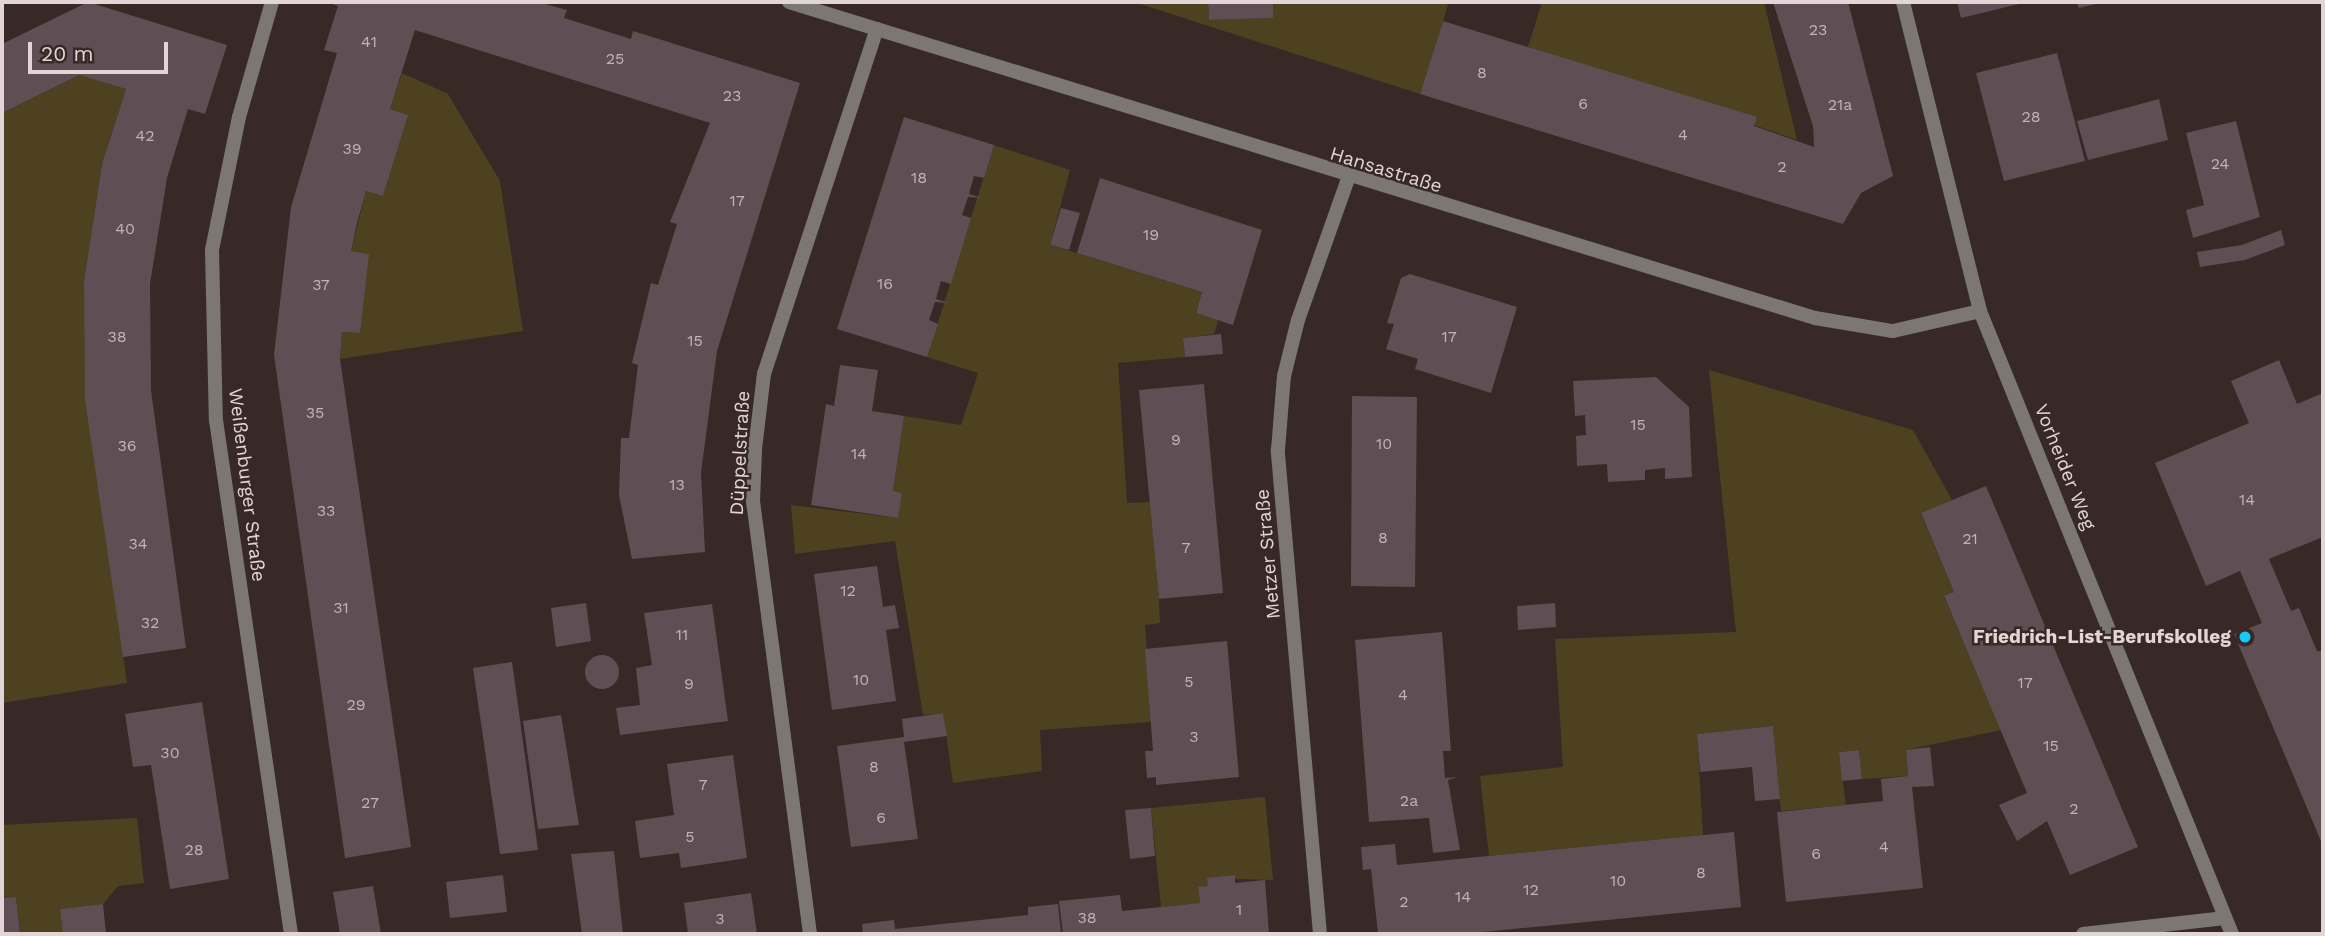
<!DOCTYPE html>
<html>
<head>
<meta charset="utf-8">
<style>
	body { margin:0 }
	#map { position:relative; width:2325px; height:936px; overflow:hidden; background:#382927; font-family:"Work Sans",sans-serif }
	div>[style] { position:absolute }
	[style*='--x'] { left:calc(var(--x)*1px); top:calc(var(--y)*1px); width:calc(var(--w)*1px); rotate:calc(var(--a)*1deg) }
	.green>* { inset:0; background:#4d411f }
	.building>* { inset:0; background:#5f4e54 }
	.round { border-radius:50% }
	.minor>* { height:14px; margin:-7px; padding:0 7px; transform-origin:7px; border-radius:7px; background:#7d7772 }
	.dots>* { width:19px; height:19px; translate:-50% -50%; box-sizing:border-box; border:4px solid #382927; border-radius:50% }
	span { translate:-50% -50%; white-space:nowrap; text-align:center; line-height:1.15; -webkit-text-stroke:5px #382927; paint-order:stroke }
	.number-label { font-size:16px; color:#c0b4b5 }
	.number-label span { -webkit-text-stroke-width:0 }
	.street-label { font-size:19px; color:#e1d6d5 }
	.poi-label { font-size:19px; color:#e1d6d5; font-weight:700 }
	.right { translate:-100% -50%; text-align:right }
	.frame { position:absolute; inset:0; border:4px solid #e1d6d5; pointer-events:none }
	.scale { position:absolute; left:28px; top:42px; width:140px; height:32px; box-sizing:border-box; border:4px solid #e1d6d5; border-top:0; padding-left:9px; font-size:21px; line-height:24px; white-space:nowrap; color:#e1d6d5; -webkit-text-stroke:5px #382927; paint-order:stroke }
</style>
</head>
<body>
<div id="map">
	<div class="green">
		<div style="clip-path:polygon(1134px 2px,1208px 2px,1209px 20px,1273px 18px,1273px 2px,1449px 2px,1420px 94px)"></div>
		<div style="clip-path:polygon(1542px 2px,1764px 2px,1797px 140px,1528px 47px)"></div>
		<div style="clip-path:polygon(402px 73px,448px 94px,500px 181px,523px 331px,340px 359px,342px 332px,359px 333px,368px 254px,351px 251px,366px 191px,383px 196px,407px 115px,390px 109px)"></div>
		<div style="clip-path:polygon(79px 75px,126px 89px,102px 164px,84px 281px,88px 400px,127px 683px,2px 703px,2px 113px)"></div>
		<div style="clip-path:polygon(994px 145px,1070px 170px,1050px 245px,1202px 292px,1196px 313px,1218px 320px,1214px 334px,1183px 338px,1185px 357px,1118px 363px,1127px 503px,1150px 502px,1159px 599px,1160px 623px,1145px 625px,1152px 722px,1040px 730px,1042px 771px,953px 783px,943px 713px,923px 715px,895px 541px,795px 554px,791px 505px,898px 518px,893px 491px,904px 416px,961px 425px,978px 373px,927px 357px)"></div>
		<div style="clip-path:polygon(1709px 370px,1913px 430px,1952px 500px,1921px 514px,1954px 592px,1944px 597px,2001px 730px,1906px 750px,1908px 776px,1862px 779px,1859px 750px,1839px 752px,1846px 805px,1781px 811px,1773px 726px,1697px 734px,1703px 835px,1489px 856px,1480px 776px,1563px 767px,1555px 639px,1736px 632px)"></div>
		<div style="clip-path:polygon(1265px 797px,1273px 880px,1208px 878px,1208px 886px,1198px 888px,1200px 903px,1161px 907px,1151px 808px)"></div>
		<div style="clip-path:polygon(137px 818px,144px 883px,118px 886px,103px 904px,60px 909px,63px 933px,20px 934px,16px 897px,2px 898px,2px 825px)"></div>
	</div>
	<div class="building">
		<div style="clip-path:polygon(88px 2px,227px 45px,205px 114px,188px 109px,167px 178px,150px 284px,151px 390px,186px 648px,123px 657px,85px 400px,84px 281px,102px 164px,126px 89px,79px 75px,2px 113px,2px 44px)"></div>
		<div style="clip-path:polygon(327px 2px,538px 2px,567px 10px,564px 18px,631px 39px,633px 31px,800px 83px,717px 351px,701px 473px,705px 552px,632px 559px,619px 495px,621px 438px,629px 438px,638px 365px,632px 363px,651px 283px,658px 285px,677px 224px,670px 222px,710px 123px,415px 30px,390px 109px,408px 115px,383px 196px,366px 191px,357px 223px,351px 251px,369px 254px,360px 333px,342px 332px,340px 359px,411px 847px,345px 858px,274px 355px,291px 207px,337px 53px,324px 50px,338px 6px)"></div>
		<div style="clip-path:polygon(1208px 2px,1273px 2px,1273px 18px,1209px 20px)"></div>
		<div style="clip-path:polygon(1773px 2px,1848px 2px,1893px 176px,1861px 193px,1843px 224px,1420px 94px,1443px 21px,1757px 117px,1754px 126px,1814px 147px,1813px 126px)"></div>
		<div style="clip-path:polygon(1957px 2px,2023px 2px,2023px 3px,1961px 18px)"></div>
		<div style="clip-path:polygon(2077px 2px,2101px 2px,2101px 3px,2079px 8px)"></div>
		<div style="clip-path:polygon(2057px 53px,2085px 161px,2004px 181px,1976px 73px)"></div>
		<div style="clip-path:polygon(2159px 99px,2168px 140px,2088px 160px,2077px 121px)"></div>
		<div style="clip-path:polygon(904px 117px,994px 145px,984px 178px,974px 176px,969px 194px,982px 198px,968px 197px,962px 215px,971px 218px,951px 284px,941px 281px,936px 299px,949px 303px,935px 302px,929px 320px,938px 324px,927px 357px,837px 329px)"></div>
		<div style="clip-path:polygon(2236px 121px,2260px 217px,2193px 238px,2186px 210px,2204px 205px,2186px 133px)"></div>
		<div style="clip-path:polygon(1100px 178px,1262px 230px,1233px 325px,1196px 313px,1202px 292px,1077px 253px)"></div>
		<div style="clip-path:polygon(1061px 208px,1080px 213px,1069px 250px,1050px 245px)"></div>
		<div style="clip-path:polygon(2281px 230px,2285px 245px,2245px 260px,2200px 267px,2197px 252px,2242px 245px)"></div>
		<div style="clip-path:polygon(1410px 274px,1517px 307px,1491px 393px,1415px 369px,1418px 359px,1386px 349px,1394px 324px,1387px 323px,1401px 278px)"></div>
		<div style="clip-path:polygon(1221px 334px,1223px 354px,1185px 357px,1183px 338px)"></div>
		<div style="clip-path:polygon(2279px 360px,2297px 404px,2323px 393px,2323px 537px,2269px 559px,2291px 611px,2299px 608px,2317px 651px,2323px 651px,2323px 846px,2234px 634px,2262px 623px,2240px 571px,2206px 586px,2155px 463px,2249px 423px,2231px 381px)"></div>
		<div style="clip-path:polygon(840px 365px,878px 370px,872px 411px,904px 416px,893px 491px,902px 493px,898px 518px,811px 505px,826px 404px,834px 406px)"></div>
		<div style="clip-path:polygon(1656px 377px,1689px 407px,1692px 477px,1665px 479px,1665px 468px,1645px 470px,1645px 480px,1608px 482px,1607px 464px,1577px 466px,1576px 436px,1586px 435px,1585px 415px,1575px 416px,1573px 381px)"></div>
		<div style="clip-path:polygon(1204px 384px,1223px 593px,1159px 599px,1139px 390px)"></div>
		<div style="clip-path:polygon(1352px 396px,1417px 397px,1415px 587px,1351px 586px)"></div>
		<div style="clip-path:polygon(1986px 486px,2138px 847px,2070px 875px,2047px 821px,2017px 841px,1999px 805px,2027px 793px,1944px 596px,1954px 592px,1921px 513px)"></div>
		<div style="clip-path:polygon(877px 566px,883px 607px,895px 605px,899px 628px,886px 630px,896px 701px,832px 710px,814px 574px)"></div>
		<div style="clip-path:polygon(586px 603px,591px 641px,556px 647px,551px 608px)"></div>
		<div style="clip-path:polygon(1555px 603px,1556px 627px,1518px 630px,1517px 606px)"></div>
		<div style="clip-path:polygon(712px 604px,728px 721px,620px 735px,616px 708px,640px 705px,636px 668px,652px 665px,644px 613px)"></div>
		<div style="clip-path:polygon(1442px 632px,1451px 751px,1443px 751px,1445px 778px,1457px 777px,1448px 780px,1460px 850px,1433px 853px,1429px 818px,1369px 822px,1355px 640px)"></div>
		<div style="clip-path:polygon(1227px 641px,1239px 777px,1156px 785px,1156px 777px,1147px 778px,1145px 751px,1153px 751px,1145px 649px)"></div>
		<div class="round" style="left:585px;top:655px;width:34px;height:34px"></div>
		<div style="clip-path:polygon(512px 662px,538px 850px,500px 854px,473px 668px)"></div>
		<div style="clip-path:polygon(202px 702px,229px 879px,170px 889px,151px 765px,133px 767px,125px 714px)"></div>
		<div style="clip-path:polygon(943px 713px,947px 736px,904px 742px,918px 839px,851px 847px,837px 746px,904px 737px,902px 719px)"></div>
		<div style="clip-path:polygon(561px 715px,579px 825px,538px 829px,523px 721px)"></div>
		<div style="clip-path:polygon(1773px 726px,1780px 799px,1755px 801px,1752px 767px,1700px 772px,1697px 734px)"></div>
		<div style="clip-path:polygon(1930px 747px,1934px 786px,1912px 787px,1923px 888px,1786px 902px,1777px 812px,1883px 801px,1881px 779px,1908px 776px,1906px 750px)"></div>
		<div style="clip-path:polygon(1859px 750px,1862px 779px,1842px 781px,1839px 752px)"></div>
		<div style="clip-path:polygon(733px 755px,747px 858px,681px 868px,679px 853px,640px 858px,635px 821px,674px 815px,667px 764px)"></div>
		<div style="clip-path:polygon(1151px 808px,1155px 856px,1130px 859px,1125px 810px)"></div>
		<div style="clip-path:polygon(1734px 832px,1741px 907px,1461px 934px,1378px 934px,1371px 869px,1363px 870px,1361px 847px,1395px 844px,1397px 865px)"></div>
		<div style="clip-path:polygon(614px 851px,623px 934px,582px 934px,571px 854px)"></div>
		<div style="clip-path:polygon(503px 875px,507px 912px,450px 918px,446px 882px)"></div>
		<div style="clip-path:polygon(1235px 875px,1235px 883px,1265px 880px,1269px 934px,1063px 934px,1059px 901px,1120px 895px,1122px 911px,1200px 903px,1198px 887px,1208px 886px,1207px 878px)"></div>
		<div style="clip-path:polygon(373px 886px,381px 934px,340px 934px,333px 892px)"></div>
		<div style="clip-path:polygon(751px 893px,757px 934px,688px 934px,684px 903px)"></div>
		<div style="clip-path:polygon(16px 897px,20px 934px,2px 934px,2px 898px)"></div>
		<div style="clip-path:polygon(103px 904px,106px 934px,63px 934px,60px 909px)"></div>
		<div style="clip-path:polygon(1058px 904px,1061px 934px,863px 934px,862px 924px,894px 920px,895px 929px,961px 922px,1028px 915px,1028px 907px)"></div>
	</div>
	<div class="minor">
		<div style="--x:272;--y:2;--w:120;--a:106"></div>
		<div style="--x:239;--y:117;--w:136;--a:101.5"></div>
		<div style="--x:212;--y:250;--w:170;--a:88.7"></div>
		<div style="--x:216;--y:420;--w:519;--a:81.7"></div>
		<div style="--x:789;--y:2;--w:1074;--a:17.12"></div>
		<div style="--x:1815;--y:318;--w:79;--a:9.5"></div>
		<div style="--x:1893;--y:331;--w:89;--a:-12.9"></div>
		<div style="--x:1903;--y:2;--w:318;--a:76"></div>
		<div style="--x:1980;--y:311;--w:672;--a:67.98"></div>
		<div style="--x:810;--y:934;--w:436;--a:-97.5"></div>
		<div style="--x:753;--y:502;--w:53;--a:-87.8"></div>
		<div style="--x:755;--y:449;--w:76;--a:-83.2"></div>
		<div style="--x:764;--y:374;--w:363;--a:-71.9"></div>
		<div style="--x:1320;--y:934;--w:486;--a:-95"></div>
		<div style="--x:1278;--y:450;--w:74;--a:-85.4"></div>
		<div style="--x:1284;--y:376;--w:58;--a:-76"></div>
		<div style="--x:1298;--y:320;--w:150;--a:-70.5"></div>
		<div style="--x:2083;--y:934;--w:143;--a:-6.4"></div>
	</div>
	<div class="dots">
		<div style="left:2245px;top:637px;background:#14cafb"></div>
	</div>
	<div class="number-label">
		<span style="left:1818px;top:30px">23</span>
		<span style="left:369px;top:42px">41</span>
		<span style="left:615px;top:59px">25</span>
		<span style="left:1482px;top:73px">8</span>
		<span style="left:732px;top:96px">23</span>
		<span style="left:1583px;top:104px">6</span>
		<span style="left:1840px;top:105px">21a</span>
		<span style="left:2031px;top:117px">28</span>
		<span style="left:1683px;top:135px">4</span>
		<span style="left:145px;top:136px">42</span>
		<span style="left:352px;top:149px">39</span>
		<span style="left:2220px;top:164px">24</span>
		<span style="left:1782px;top:167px">2</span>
		<span style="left:919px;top:178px">18</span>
		<span style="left:737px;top:201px">17</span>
		<span style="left:125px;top:229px">40</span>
		<span style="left:1151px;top:235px">19</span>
		<span style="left:885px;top:284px">16</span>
		<span style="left:321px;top:285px">37</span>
		<span style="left:117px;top:337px">38</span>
		<span style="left:1449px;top:337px">17</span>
		<span style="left:695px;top:341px">15</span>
		<span style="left:315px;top:413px">35</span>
		<span style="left:1638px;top:425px">15</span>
		<span style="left:1176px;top:440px">9</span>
		<span style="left:1384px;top:444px">10</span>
		<span style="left:127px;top:446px">36</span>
		<span style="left:859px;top:454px">14</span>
		<span style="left:677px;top:485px">13</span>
		<span style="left:2247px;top:500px">14</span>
		<span style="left:326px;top:511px">33</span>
		<span style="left:1383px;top:538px">8</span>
		<span style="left:1970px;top:539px">21</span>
		<span style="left:138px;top:544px">34</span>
		<span style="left:1186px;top:548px">7</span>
		<span style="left:848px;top:591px">12</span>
		<span style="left:341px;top:608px">31</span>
		<span style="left:150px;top:623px">32</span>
		<span style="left:682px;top:635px">11</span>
		<span style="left:861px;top:680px">10</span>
		<span style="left:1189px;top:682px">5</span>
		<span style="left:2025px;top:683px">17</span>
		<span style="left:689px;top:684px">9</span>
		<span style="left:1403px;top:695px">4</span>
		<span style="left:356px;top:705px">29</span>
		<span style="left:1194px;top:737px">3</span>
		<span style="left:2051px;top:746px">15</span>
		<span style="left:170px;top:753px">30</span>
		<span style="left:874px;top:767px">8</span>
		<span style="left:703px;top:785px">7</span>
		<span style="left:1409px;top:801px">2a</span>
		<span style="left:370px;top:803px">27</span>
		<span style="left:2074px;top:809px">2</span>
		<span style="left:881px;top:818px">6</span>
		<span style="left:690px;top:837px">5</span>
		<span style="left:1884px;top:847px">4</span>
		<span style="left:194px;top:850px">28</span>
		<span style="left:1816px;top:854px">6</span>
		<span style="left:1701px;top:873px">8</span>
		<span style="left:1618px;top:881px">10</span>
		<span style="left:1531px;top:890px">12</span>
		<span style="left:1463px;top:897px">14</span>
		<span style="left:1404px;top:902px">2</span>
		<span style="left:1239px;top:910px">1</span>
		<span style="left:1087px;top:918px">38</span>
		<span style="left:720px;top:919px">3</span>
	</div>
	<div class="street-label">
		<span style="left:1386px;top:170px;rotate:17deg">Hansastraße</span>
		<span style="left:740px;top:453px;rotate:-87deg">Düppelstraße</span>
		<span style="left:2065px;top:467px;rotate:68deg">Vorheider Weg</span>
		<span style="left:247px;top:485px;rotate:83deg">Weißenburger Straße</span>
		<span style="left:1268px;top:554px;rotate:-95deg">Metzer Straße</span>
	</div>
	<div class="poi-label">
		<span class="right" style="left:2231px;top:637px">Friedrich-List-Berufskolleg</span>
	</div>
	<div class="frame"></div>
	<div class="scale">20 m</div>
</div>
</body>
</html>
